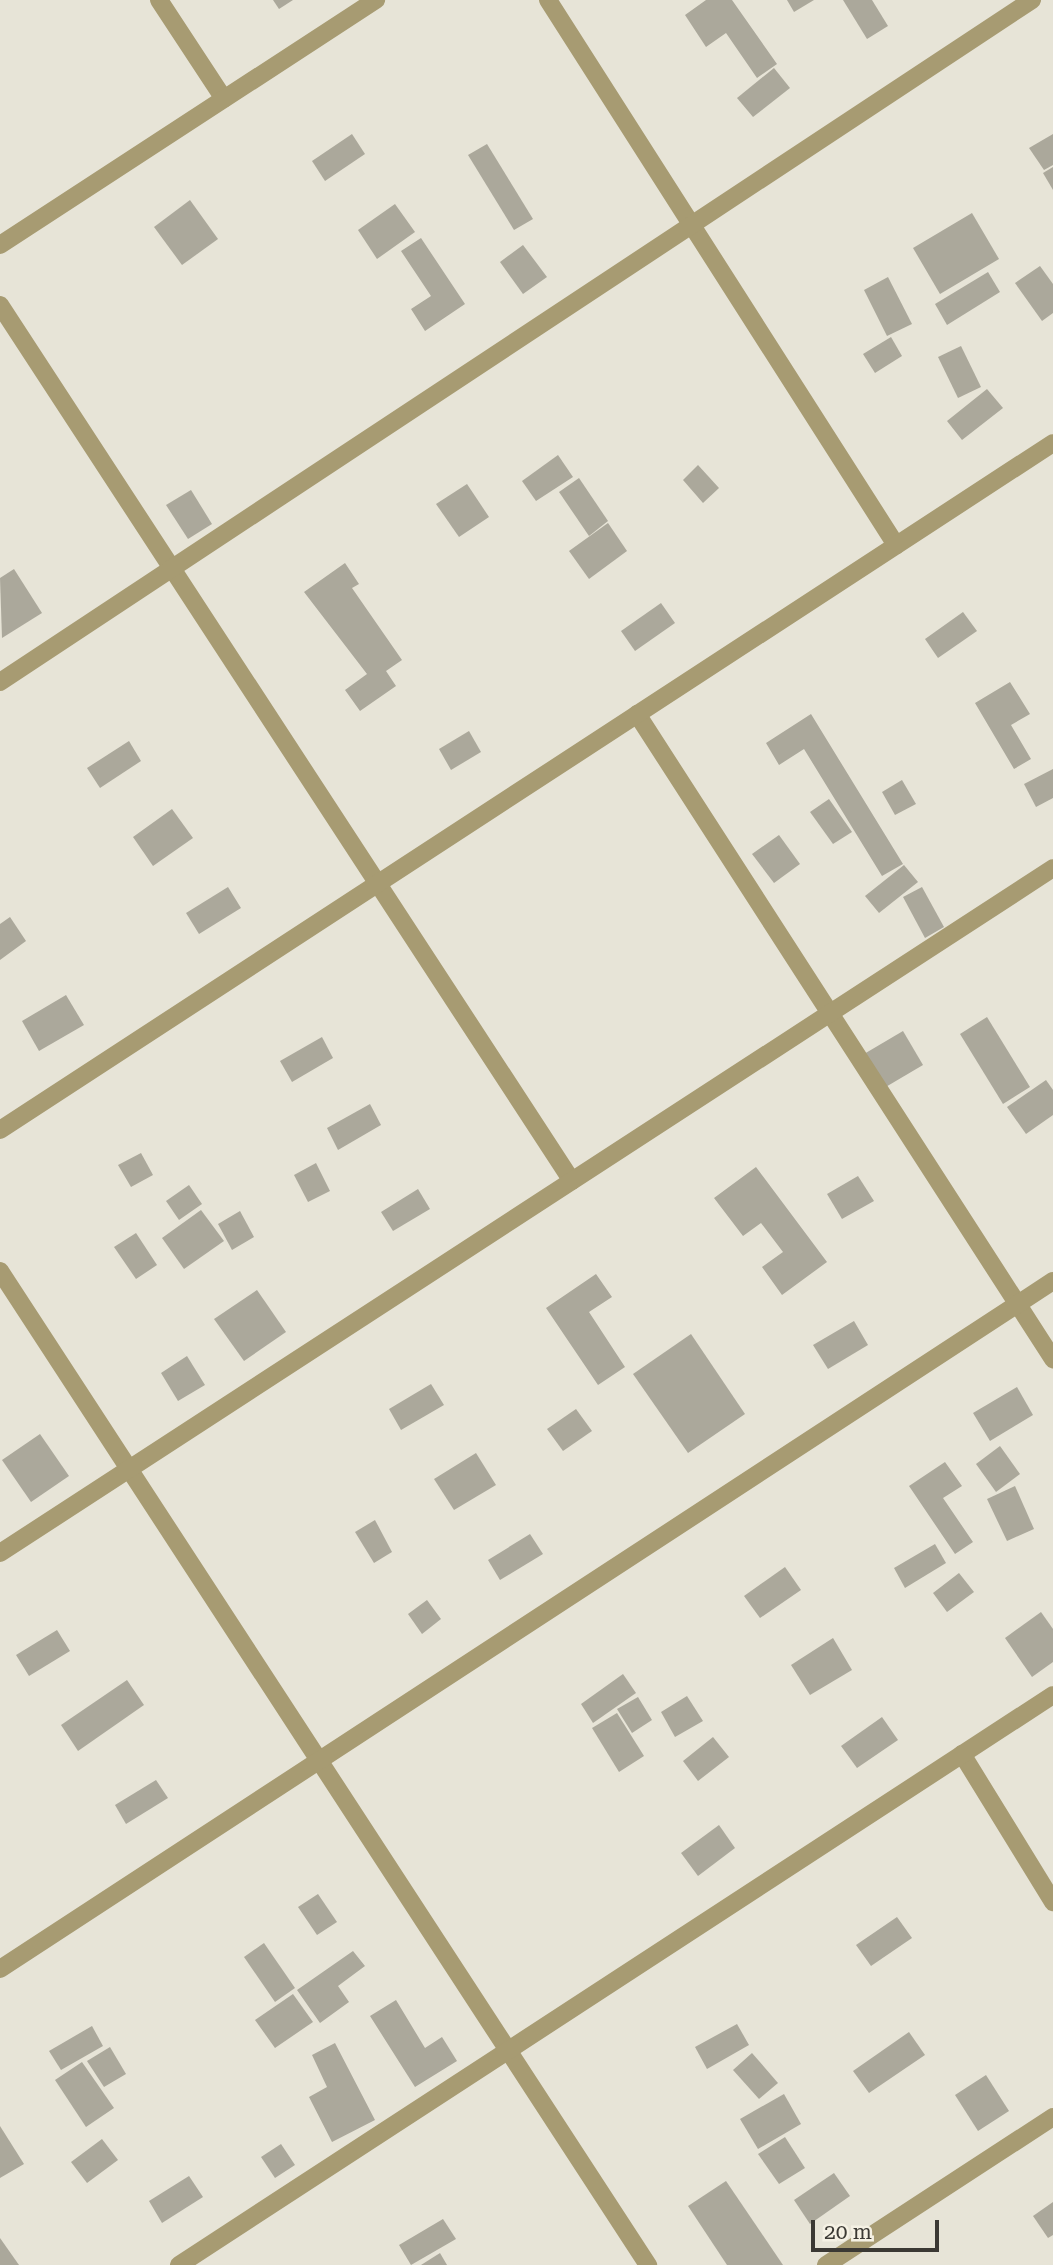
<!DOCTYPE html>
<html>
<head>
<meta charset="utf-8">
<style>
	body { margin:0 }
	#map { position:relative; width:1053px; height:2265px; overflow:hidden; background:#e7e4d7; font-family:"Roboto Serif",serif }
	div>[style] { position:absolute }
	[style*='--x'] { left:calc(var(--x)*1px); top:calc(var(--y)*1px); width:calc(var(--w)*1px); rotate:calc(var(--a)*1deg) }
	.building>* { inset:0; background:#aba89b }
	.minor>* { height:18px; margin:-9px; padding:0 9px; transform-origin:9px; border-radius:9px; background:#a79b72 }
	span { translate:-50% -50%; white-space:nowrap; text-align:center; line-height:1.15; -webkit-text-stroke:6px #f5f1e4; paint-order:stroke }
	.scale { position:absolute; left:811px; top:2220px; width:128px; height:32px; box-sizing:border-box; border:4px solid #3b3934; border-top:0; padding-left:9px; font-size:21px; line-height:24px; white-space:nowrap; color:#3b3934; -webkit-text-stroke:5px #f5f1e4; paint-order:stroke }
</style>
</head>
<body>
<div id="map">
	<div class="building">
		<div style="clip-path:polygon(273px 0,293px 0,279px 9px)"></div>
		<div style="clip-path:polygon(706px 0,732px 0,777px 64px,757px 78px,726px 33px,706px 47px,685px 15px)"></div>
		<div style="clip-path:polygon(787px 0,814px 0,794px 12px)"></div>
		<div style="clip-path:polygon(843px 0,872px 0,888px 26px,867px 39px)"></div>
		<div style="clip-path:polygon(774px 68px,790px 88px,753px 117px,737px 98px)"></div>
		<div style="clip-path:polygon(352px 134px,365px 154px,325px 181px,312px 161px)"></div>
		<div style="clip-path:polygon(1053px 134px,1053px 165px,1044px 170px,1029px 148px)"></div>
		<div style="clip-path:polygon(487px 144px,533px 219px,514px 230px,468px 155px)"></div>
		<div style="clip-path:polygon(1053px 167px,1053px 190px,1043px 173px)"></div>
		<div style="clip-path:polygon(190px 200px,218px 239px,182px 265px,154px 227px)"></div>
		<div style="clip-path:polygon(395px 204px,415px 232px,377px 259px,358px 230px)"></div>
		<div style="clip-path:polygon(972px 213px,999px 259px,940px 294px,913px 248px)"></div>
		<div style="clip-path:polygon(421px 238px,465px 304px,425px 331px,411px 309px,431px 296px,401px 251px)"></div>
		<div style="clip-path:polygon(523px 245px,547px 277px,523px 294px,500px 262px)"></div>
		<div style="clip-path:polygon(1040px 266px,1053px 284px,1053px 313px,1042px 321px,1015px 283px)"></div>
		<div style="clip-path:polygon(988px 272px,1000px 292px,947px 325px,935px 304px)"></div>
		<div style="clip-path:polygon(888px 277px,912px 324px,887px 336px,864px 290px)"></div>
		<div style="clip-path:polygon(891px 337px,902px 356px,875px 373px,863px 354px)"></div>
		<div style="clip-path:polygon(961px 346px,981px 387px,958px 398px,938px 357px)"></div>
		<div style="clip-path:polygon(987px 389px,1003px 408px,962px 440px,947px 421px)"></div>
		<div style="clip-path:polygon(558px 455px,573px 477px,536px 501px,522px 481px)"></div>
		<div style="clip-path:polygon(698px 465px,719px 488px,703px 503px,683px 480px)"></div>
		<div style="clip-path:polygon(579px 478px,608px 521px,589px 536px,559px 492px)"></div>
		<div style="clip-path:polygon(467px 484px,489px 517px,459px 537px,436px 504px)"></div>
		<div style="clip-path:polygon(191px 490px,212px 524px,188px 539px,166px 505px)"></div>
		<div style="clip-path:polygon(608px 523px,627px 551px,589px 579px,569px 551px)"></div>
		<div style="clip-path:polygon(345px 563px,359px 584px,352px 588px,402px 660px,386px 671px,396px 686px,360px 711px,345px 690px,367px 674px,304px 592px)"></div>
		<div style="clip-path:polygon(14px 569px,42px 613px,2px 638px,0 578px)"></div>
		<div style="clip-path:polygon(661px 603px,675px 623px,635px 651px,621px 631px)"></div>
		<div style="clip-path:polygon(963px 612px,977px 631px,938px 658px,925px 639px)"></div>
		<div style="clip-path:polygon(1010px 682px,1030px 714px,1011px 725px,1031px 759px,1014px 769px,975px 703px)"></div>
		<div style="clip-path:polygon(811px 714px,903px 864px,882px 876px,804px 749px,779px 765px,766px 743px)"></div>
		<div style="clip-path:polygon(469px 731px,481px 752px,451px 770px,439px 749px)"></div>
		<div style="clip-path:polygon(129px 741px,141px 761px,100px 788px,87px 768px)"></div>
		<div style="clip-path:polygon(1053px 769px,1053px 798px,1036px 807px,1024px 784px)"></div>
		<div style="clip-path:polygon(902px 780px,916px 804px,895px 815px,882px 792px)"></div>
		<div style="clip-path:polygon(829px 799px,852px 832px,833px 844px,810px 812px)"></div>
		<div style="clip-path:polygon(172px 809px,193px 838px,153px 866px,133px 837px)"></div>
		<div style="clip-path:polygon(779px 835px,800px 864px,774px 883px,752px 854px)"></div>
		<div style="clip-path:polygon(904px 865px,918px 882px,879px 913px,865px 896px)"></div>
		<div style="clip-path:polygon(228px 887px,241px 908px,199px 934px,186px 913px)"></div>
		<div style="clip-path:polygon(922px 887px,944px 927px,925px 938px,903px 897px)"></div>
		<div style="clip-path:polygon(10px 917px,26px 941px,0 960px,0 924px)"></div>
		<div style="clip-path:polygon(66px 995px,84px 1025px,39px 1051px,22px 1021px)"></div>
		<div style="clip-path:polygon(987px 1017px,1030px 1087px,1003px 1104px,960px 1034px)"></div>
		<div style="clip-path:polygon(903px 1031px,923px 1065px,884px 1088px,864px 1054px)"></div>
		<div style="clip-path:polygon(322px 1037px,333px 1058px,292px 1082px,280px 1061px)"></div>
		<div style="clip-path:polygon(1046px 1080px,1053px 1090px,1053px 1115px,1026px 1134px,1007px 1107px)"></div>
		<div style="clip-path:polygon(370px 1104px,381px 1125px,338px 1150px,327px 1128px)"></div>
		<div style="clip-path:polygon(141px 1153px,153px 1175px,131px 1187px,118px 1165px)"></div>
		<div style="clip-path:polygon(316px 1163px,330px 1191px,308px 1202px,294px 1175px)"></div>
		<div style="clip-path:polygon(756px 1167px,827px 1262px,782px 1295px,762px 1267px,783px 1252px,761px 1223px,743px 1236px,714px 1198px)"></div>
		<div style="clip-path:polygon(858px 1176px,874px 1201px,842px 1219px,827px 1194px)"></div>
		<div style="clip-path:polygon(189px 1185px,202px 1204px,179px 1220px,166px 1201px)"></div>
		<div style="clip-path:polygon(418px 1189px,430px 1209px,393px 1231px,381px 1212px)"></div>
		<div style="clip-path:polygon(201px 1210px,224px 1241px,184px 1269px,162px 1238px)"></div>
		<div style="clip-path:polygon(240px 1211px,254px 1237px,232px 1250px,218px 1224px)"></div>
		<div style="clip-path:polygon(136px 1233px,157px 1265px,136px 1279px,114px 1247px)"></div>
		<div style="clip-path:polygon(596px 1274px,612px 1297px,589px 1312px,625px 1367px,598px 1385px,546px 1308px)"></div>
		<div style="clip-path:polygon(257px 1290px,286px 1332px,244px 1361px,214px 1319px)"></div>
		<div style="clip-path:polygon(854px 1321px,868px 1345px,828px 1369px,813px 1345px)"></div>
		<div style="clip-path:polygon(691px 1334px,745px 1414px,688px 1453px,633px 1374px)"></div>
		<div style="clip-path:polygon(187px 1356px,205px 1385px,178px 1401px,161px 1373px)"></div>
		<div style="clip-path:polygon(431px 1384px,444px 1405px,401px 1430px,389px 1409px)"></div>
		<div style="clip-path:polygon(1017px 1387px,1033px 1415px,990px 1441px,973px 1413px)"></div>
		<div style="clip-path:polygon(576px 1409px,592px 1431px,563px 1451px,547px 1429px)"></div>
		<div style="clip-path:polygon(40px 1434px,69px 1476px,31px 1502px,2px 1460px)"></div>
		<div style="clip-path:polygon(1000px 1446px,1020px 1474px,996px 1492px,976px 1464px)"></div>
		<div style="clip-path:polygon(476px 1453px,496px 1485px,454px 1510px,434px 1479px)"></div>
		<div style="clip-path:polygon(945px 1462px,962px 1486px,943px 1498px,973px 1542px,955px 1554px,909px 1486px)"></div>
		<div style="clip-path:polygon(1015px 1486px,1034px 1529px,1007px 1541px,987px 1499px)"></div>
		<div style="clip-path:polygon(375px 1520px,392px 1552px,374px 1563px,355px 1532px)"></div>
		<div style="clip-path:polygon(530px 1534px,543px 1554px,500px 1580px,488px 1560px)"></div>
		<div style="clip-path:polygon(935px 1544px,946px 1563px,905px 1588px,894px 1568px)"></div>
		<div style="clip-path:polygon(785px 1567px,801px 1590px,760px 1618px,744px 1596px)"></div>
		<div style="clip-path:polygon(959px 1573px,974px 1592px,947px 1612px,933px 1593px)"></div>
		<div style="clip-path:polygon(427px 1600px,441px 1619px,422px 1634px,408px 1614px)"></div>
		<div style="clip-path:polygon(1041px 1612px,1053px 1629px,1053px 1662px,1032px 1677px,1005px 1638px)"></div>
		<div style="clip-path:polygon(57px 1630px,70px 1651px,29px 1676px,16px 1655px)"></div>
		<div style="clip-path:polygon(833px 1638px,852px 1670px,810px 1695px,791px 1665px)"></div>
		<div style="clip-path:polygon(623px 1674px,636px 1693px,593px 1723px,581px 1704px)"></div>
		<div style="clip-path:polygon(127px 1680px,144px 1705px,78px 1751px,61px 1725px)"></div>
		<div style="clip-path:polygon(687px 1696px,703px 1721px,675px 1737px,661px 1712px)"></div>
		<div style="clip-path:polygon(638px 1697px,652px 1720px,632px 1733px,617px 1709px)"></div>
		<div style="clip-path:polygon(617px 1713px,644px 1756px,619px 1772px,592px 1728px)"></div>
		<div style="clip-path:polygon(882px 1717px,898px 1740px,857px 1768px,841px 1746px)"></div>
		<div style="clip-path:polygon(713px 1737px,729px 1757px,698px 1781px,683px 1761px)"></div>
		<div style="clip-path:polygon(156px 1780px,168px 1798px,126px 1824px,115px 1805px)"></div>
		<div style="clip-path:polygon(719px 1825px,735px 1848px,698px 1876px,681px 1853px)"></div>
		<div style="clip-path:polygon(318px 1894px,337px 1922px,317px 1935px,298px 1907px)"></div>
		<div style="clip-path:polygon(897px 1917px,912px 1938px,871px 1966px,856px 1945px)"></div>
		<div style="clip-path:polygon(264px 1943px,295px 1988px,275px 2002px,244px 1957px)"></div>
		<div style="clip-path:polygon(353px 1951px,365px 1966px,338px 1986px,349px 2002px,320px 2023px,297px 1990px)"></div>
		<div style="clip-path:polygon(293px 1994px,313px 2022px,275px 2048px,255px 2020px)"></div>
		<div style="clip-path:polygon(396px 2000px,425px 2048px,442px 2037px,457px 2061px,415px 2087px,370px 2016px)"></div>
		<div style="clip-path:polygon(737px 2024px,749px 2045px,707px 2069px,695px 2047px)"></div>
		<div style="clip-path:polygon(92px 2026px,103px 2046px,61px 2070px,49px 2051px)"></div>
		<div style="clip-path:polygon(909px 2032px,925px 2055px,869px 2093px,853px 2071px)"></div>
		<div style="clip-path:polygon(335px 2043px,375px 2120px,332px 2142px,309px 2097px,327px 2087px,312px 2055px)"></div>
		<div style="clip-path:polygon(110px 2047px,126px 2074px,104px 2087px,87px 2061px)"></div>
		<div style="clip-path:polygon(752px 2053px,778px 2083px,759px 2099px,733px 2070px)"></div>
		<div style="clip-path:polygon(82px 2062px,114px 2108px,86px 2127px,55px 2080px)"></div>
		<div style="clip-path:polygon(986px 2075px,1009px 2111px,978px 2131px,955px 2095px)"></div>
		<div style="clip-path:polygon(784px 2094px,801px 2124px,758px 2149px,740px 2119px)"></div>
		<div style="clip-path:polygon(0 2126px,24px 2164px,0 2178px)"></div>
		<div style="clip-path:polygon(785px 2137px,805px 2168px,779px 2184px,758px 2154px)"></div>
		<div style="clip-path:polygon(102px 2139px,118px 2160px,87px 2183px,71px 2162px)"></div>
		<div style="clip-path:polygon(281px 2144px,295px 2165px,275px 2178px,261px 2157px)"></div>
		<div style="clip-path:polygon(834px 2173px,850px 2196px,810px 2224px,794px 2200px)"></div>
		<div style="clip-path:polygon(189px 2176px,203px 2197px,162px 2223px,149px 2201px)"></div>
		<div style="clip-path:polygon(726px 2181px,783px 2265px,727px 2265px,688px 2206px)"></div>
		<div style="clip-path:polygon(1053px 2202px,1053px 2235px,1048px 2238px,1033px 2216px)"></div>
		<div style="clip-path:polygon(443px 2219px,456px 2239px,411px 2265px,399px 2245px)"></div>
		<div style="clip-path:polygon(0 2238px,19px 2265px,0 2265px)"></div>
		<div style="clip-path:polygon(440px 2253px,447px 2265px,421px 2265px)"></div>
	</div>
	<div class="minor">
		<div style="--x:159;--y:0;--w:118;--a:56.7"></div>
		<div style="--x:548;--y:0;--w:647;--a:57.44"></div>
		<div style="--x:0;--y:245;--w:449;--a:-33.1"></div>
		<div style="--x:0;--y:305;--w:1046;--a:56.86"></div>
		<div style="--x:0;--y:682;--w:1237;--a:-33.46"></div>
		<div style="--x:637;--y:714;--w:768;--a:57.18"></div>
		<div style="--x:0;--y:1130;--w:1257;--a:-33.12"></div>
		<div style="--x:0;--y:1271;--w:1187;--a:56.9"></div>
		<div style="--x:0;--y:1553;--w:1256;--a:-33.04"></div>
		<div style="--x:962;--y:1754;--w:174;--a:58.4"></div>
		<div style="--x:0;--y:1969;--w:1258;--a:-33.16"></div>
		<div style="--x:179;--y:2265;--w:1043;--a:-33.11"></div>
		<div style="--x:826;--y:2265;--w:271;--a:-33.1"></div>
	</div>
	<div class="scale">20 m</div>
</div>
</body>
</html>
